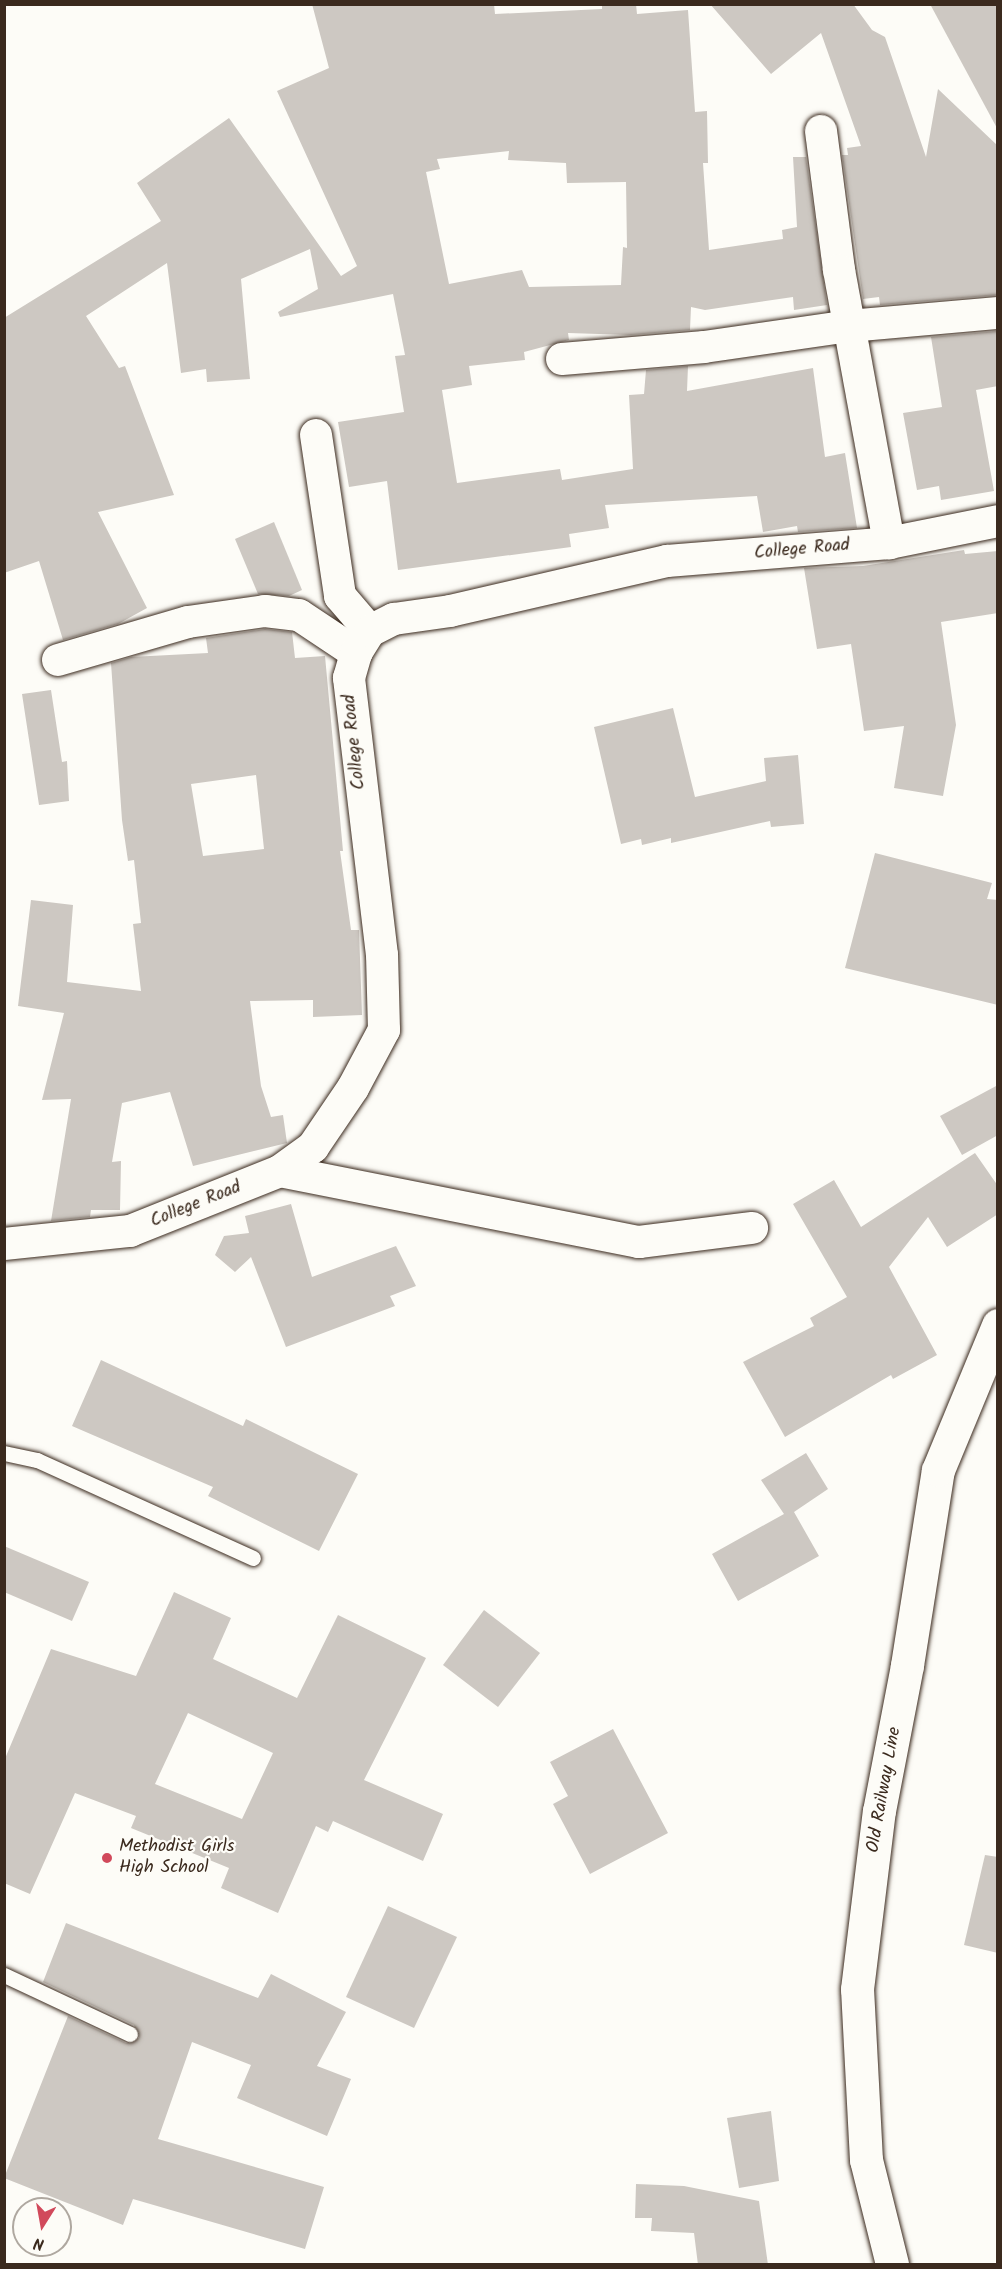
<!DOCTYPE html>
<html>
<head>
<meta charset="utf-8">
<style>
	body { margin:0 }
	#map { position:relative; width:1002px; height:2269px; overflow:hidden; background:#fdfcf7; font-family:Kalam,sans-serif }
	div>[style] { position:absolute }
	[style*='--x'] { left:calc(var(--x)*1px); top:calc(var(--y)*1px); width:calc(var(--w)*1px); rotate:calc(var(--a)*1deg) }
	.building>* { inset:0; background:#cdc8c2 }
	.roads { filter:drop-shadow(0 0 2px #3b2a1e) drop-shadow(0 0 2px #3b2a1e) }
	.service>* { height:15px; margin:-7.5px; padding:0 7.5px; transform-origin:7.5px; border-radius:7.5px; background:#fdfcf7 }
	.minor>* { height:32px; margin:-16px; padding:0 16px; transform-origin:16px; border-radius:16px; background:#fdfcf7 }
	.tertiary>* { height:33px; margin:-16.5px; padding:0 16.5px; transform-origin:16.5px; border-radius:16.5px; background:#fdfcf7 }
	.dots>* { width:16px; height:16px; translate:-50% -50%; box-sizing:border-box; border:3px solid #fdfcf7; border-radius:50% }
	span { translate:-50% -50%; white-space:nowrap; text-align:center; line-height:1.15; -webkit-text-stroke:4.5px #fdfcf7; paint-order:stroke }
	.street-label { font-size:18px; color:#3b2a1e }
	.poi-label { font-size:18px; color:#3b2a1e }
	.left { translate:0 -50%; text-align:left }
	.frame { position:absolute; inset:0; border:6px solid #3b2a1e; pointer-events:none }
	.north { position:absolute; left:12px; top:2197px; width:60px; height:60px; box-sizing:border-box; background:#fdfcf7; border:2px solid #afa8a0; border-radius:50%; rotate:191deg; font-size:16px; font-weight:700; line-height:24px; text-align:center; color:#3b2a1e }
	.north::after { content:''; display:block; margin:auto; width:21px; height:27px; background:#d1495b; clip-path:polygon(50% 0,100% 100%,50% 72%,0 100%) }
</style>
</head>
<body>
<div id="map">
	<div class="building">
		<div style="clip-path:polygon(evenodd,312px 4px,494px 4px,495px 14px,602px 9px,602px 4px,636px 4px,637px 14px,688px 10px,695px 112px,707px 111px,708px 163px,703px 163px,709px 250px,783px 239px,782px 230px,797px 227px,793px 157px,806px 157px,827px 305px,794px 310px,793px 297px,705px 310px,691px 307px,690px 330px,631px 335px,568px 333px,569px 340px,524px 352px,525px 360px,469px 366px,472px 385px,442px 390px,457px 483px,560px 469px,562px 480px,633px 469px,629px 395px,644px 394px,646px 370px,688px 366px,687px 391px,813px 368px,825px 457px,845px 453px,857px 528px,798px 532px,797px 526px,763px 532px,757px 496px,605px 505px,609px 528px,569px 534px,571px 547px,398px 570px,387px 481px,349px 487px,338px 422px,404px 412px,395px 356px,405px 355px,393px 294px,280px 317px,278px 312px,318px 289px,310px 249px,241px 279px,250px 379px,207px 382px,206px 369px,181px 373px,167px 263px,86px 316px,119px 368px,125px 366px,174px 495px,98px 512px,147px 608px,118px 624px,63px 640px,39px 561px,4px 573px,4px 318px,161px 221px,137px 183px,229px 118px,341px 276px,357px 266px,277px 91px,329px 68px,312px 4px,509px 151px,508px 160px,566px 163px,567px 183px,626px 182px,627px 248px,623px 247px,621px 285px,529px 287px,522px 270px,449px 284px,426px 172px,440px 169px,437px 159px,509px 151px)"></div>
		<div style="clip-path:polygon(710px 4px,853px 4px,872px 30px,885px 37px,926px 157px,938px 89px,998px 146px,998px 295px,880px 305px,879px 297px,863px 299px,842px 155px,848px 155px,847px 148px,861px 146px,821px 33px,771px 74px)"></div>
		<div style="clip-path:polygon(930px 4px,998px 4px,998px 130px)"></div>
		<div style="clip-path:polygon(998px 331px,998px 386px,976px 390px,994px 491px,941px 500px,939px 486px,917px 490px,903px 413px,942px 407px,931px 337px)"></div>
		<div style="clip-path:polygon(274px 522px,302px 590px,289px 596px,258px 594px,235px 539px)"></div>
		<div style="clip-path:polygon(964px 550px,965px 554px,998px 551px,998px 613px,941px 622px,956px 725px,943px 796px,894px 788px,904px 726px,864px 731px,851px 644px,817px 649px,804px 568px,863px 566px)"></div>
		<div style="clip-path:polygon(evenodd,265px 629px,292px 632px,295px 658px,325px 656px,343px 851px,340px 851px,351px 930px,359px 930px,362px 1015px,313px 1017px,313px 1000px,250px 1001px,261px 1086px,271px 1117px,283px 1115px,287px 1143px,193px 1166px,170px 1092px,122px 1103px,112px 1162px,121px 1161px,120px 1210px,91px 1210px,90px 1217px,51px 1221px,71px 1099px,42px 1100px,64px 1013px,18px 1006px,31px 900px,73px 905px,67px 982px,141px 991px,133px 924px,141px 923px,134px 860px,128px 861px,122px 820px,111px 663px,131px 657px,208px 653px,206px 638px,265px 629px,256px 775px,264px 849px,203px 856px,191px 784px,256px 775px)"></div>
		<div style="clip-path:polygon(51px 690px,62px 762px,67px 761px,69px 801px,39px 805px,22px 694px)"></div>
		<div style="clip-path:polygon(673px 708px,695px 797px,766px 781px,764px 758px,798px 755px,804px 824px,771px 827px,770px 821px,671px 843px,671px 838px,642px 845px,641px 839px,621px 844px,594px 727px)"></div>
		<div style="clip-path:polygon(875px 853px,992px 883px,987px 899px,998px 900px,998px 1005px,845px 968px)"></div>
		<div style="clip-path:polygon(998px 1085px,998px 1135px,962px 1155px,940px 1116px)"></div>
		<div style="clip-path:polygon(975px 1153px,998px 1186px,998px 1214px,947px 1247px,928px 1217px,889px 1267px,937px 1355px,893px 1379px,891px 1375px,785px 1437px,743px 1362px,814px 1326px,810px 1318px,847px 1297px,793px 1204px,834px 1180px,861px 1227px)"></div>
		<div style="clip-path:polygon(291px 1204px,312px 1277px,396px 1246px,416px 1286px,390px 1296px,395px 1306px,286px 1347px,251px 1257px,235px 1272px,215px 1255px,224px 1236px,249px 1233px,245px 1216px)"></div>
		<div style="clip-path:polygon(101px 1360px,243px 1426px,246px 1419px,358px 1474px,319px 1551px,208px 1496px,213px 1487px,72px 1426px)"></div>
		<div style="clip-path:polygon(806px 1453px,828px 1489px,794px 1512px,819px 1556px,738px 1601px,712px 1554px,784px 1514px,761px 1480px)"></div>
		<div style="clip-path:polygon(4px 1546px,89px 1582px,72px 1621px,4px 1592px)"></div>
		<div style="clip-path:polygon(evenodd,174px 1592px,231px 1618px,213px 1659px,297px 1698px,338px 1615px,426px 1658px,364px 1780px,443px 1814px,423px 1861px,333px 1821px,328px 1832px,316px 1826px,278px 1913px,221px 1888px,229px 1868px,131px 1828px,136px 1816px,75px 1793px,30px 1894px,4px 1883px,4px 1761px,51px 1649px,136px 1676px,174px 1592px,188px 1713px,273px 1753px,242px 1819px,155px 1784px,188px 1713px)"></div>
		<div style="clip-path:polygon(484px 1610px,540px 1653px,498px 1707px,443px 1665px)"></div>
		<div style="clip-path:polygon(613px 1729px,668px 1833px,590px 1874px,553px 1804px,568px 1796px,550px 1762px)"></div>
		<div style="clip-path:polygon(985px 1855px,998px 1857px,998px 1953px,964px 1945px)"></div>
		<div style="clip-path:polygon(388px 1906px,457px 1937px,414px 2028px,346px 1997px)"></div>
		<div style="clip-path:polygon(66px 1923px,258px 1998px,271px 1974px,346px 2012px,317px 2066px,351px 2079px,327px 2136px,237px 2098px,251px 2065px,192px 2042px,158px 2139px,324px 2187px,305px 2249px,133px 2199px,123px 2225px,4px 2178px,68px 2016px,126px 2043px,139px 2038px,134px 2025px,43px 1982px)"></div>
		<div style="clip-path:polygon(771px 2111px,779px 2181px,739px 2188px,727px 2118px)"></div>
		<div style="clip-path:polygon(636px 2184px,684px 2186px,759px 2201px,768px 2265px,698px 2265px,694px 2233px,651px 2231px,652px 2218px,635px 2218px)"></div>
	</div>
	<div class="roads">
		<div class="service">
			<div style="--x:4;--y:1453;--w:34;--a:12"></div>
			<div style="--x:37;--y:1460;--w:237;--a:24.4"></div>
			<div style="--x:4;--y:1975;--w:139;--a:25.1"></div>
		</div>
		<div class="minor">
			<div style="--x:821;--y:131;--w:140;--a:82.6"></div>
			<div style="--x:839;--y:270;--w:278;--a:79.6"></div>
			<div style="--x:562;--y:359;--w:143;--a:-4.8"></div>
			<div style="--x:704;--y:347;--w:147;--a:-8.2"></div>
			<div style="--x:849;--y:326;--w:150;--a:-5"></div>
			<div style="--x:316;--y:435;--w:163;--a:81.5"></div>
			<div style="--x:340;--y:596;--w:46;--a:49.4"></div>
			<div style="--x:58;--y:660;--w:135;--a:-16.3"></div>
			<div style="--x:188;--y:622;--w:78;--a:-8.1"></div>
			<div style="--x:265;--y:611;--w:34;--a:7"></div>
			<div style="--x:299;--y:615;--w:69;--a:33.7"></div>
			<div style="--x:280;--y:1171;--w:366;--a:11.2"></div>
			<div style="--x:639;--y:1242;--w:114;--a:-7.1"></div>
			<div style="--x:4;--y:1244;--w:127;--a:-5.9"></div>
			<div style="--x:130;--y:1231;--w:162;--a:-21.8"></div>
			<div style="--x:280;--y:1171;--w:41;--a:-36"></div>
			<div style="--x:313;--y:1147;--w:71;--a:-55.9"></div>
			<div style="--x:353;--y:1088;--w:66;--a:-61.9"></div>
			<div style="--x:384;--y:1030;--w:75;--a:-91.5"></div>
			<div style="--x:382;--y:955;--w:279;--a:-96.8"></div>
			<div style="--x:349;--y:678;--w:26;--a:-74"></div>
			<div style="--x:356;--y:653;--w:26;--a:-58"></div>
			<div style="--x:370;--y:631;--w:27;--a:-27"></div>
			<div style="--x:394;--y:619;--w:57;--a:-8.1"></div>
			<div style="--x:450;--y:611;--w:223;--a:-13"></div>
			<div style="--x:667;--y:561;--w:223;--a:-4.6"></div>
			<div style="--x:889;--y:543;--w:111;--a:-11.4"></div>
		</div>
		<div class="tertiary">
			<div style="--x:892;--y:2264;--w:107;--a:-104"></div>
			<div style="--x:866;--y:2160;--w:171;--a:-93"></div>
			<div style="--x:857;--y:1989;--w:179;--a:-83"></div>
			<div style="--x:879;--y:1811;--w:149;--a:-79.1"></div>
			<div style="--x:907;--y:1665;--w:197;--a:-81"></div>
			<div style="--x:938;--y:1470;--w:157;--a:-67.5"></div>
		</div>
	</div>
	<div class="dots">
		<div style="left:107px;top:1858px;background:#d1495b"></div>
	</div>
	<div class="street-label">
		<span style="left:802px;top:550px;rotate:-5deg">College Road</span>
		<span style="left:355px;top:742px;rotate:-96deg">College Road</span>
		<span style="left:196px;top:1205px;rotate:-22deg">College Road</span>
		<span style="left:885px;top:1790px;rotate:-80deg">Old Railway Line</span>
	</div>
	<div class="poi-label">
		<span class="left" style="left:119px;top:1858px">Methodist Girls<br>High School</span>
	</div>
	<div class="frame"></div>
	<div class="north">N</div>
</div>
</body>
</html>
